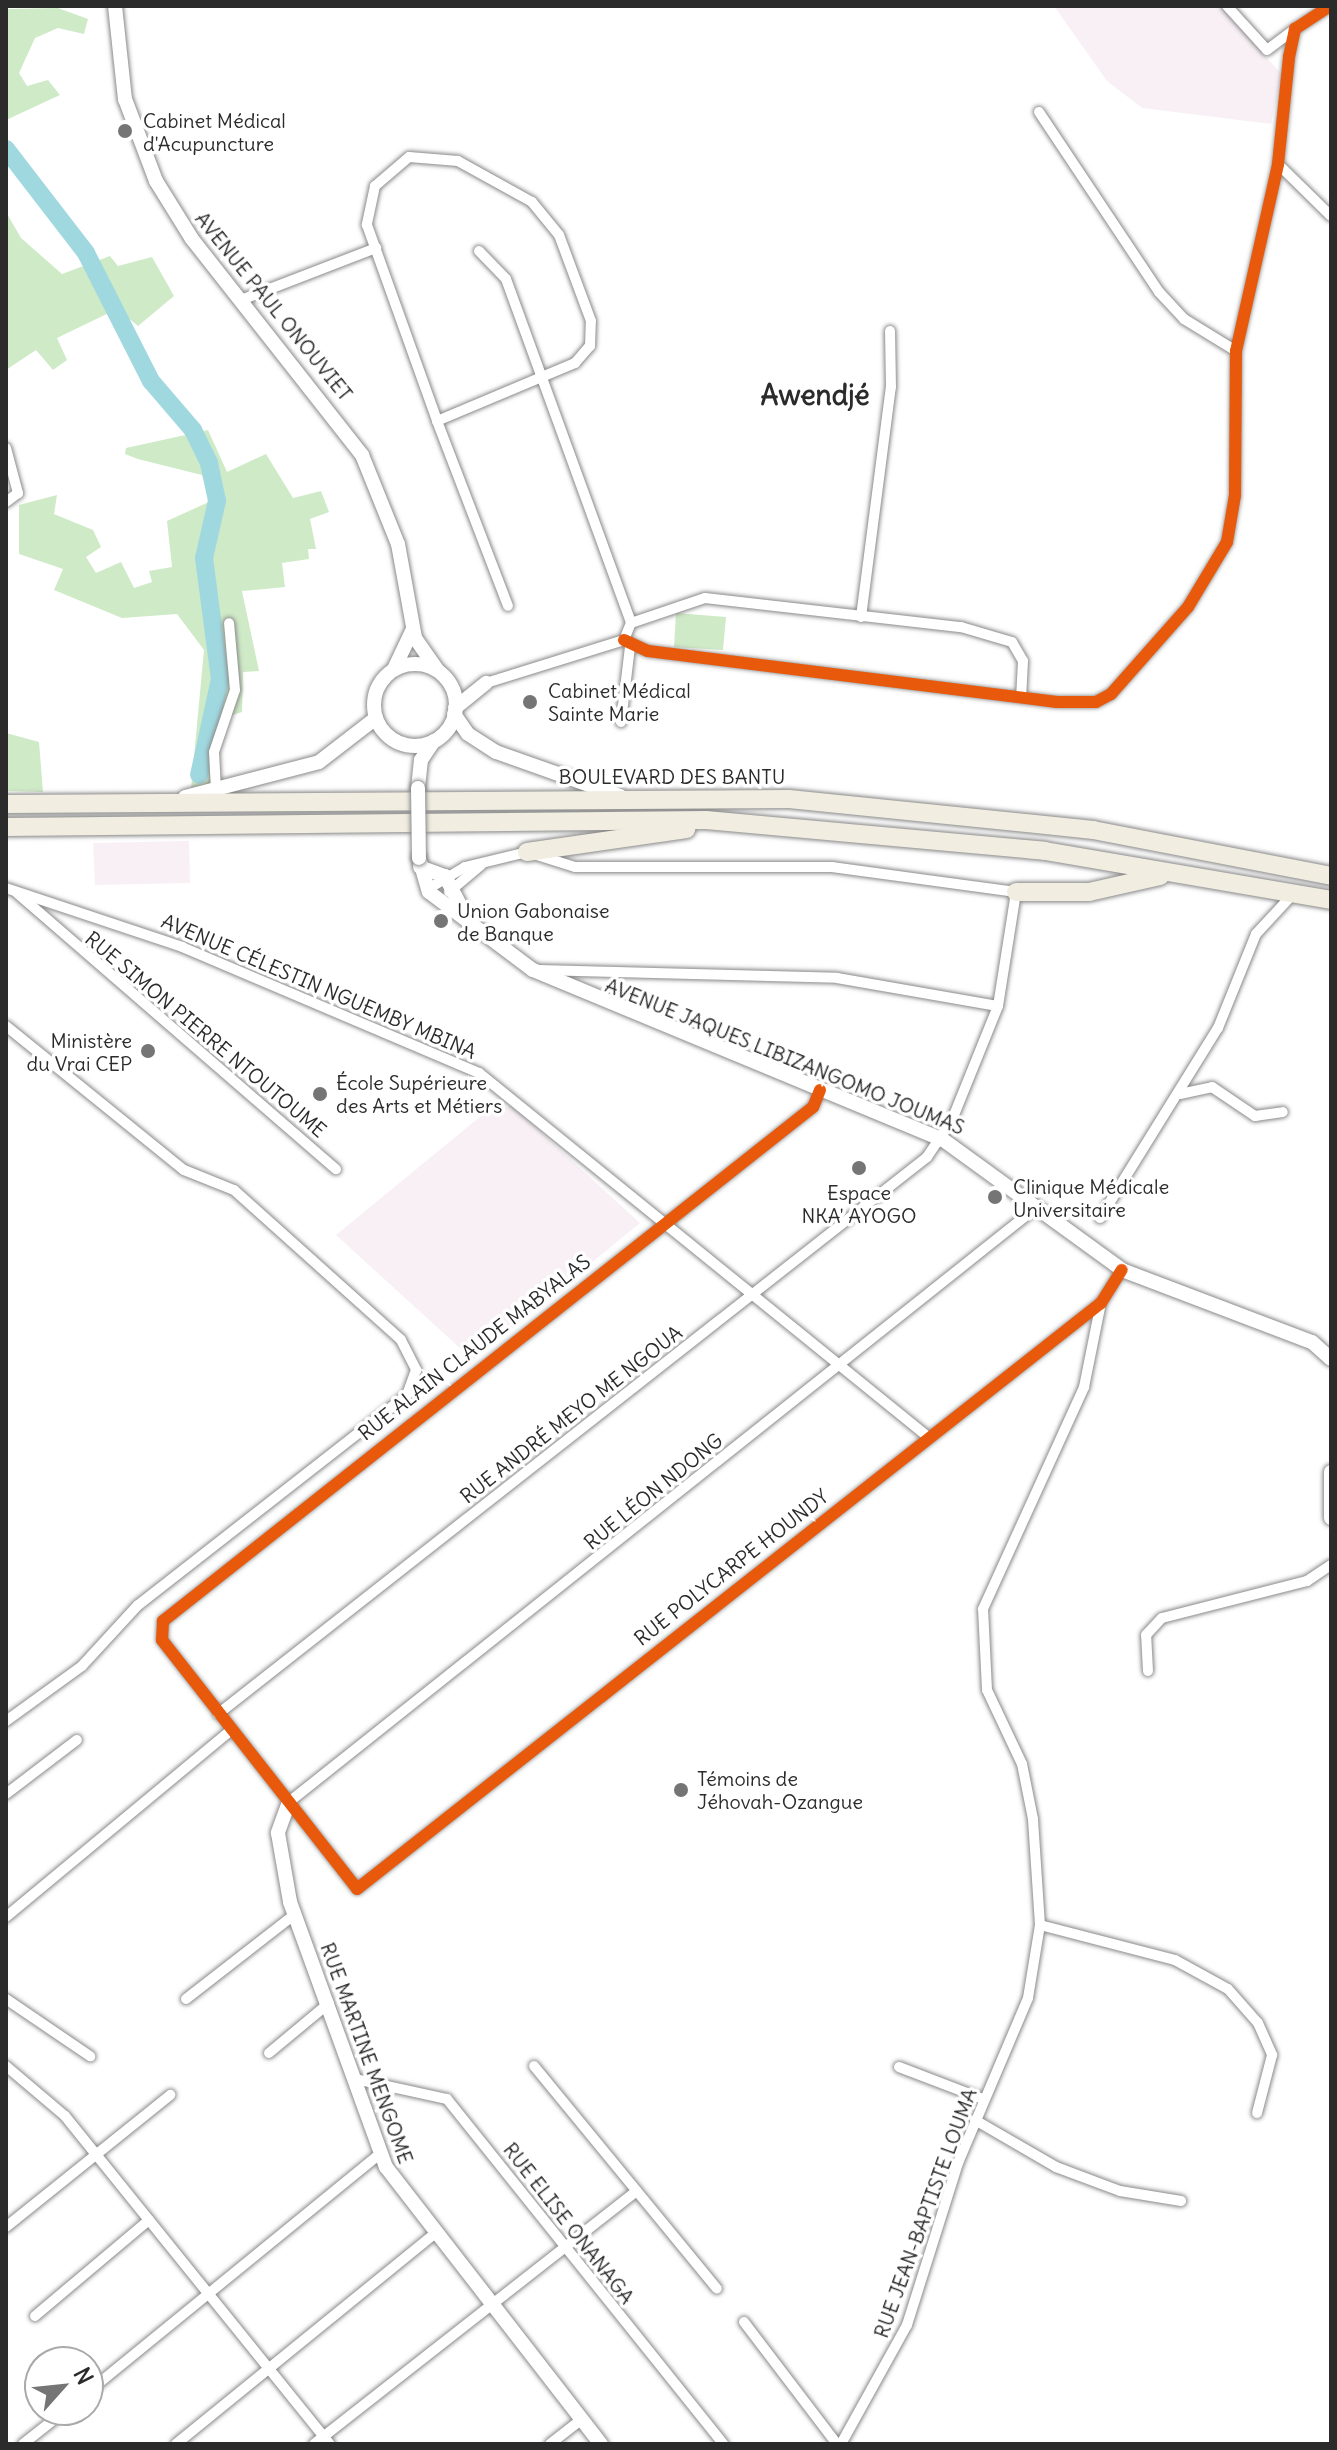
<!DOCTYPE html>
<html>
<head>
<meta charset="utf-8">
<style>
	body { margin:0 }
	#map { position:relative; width:1337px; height:2450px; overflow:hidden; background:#fff; font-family:Delius,sans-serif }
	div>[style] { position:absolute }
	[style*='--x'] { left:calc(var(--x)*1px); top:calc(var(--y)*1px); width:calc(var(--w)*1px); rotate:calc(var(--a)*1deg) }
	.built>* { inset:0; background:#f8f0f5 }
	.green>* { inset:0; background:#cfeac7 }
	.river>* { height:18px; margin:-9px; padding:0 9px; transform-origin:9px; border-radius:9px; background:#a0d8e0 }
	.roads { filter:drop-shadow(0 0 2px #8a8a8a) drop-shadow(0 0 2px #8a8a8a) }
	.street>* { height:10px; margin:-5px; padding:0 5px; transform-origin:5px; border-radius:5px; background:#fff }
	.secondary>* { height:14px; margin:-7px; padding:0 7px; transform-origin:7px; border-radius:7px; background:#fff }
	.secondary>.ring { margin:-7px; padding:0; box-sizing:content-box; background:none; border:14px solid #fff; border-radius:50% }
	.highway>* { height:18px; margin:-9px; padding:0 9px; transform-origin:9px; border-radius:9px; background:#f1ede1 }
	.bridges { filter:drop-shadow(0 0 2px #8a8a8a) drop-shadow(0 0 2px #8a8a8a) }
	.secondary-bridge>* { height:14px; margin:-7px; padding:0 7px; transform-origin:7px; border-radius:7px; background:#fff }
	.cycleway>* { height:12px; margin:-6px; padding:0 6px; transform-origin:6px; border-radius:6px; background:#e8590c }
	.dots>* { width:22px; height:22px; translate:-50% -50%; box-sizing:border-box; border:4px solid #fff; border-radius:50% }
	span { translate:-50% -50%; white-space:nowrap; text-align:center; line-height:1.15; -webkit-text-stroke:7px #fff; paint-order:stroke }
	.poi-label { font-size:20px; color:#2b2b2b }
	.left { translate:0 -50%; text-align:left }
	.right { translate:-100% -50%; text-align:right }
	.street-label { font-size:20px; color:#2b2b2b }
	.district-label { font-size:28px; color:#2b2b2b; font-weight:700 }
	.frame { position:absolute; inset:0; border:8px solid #2b2b2b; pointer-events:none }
	.north { position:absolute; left:24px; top:2346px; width:80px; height:80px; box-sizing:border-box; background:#fff; border:2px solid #aaa; border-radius:50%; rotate:63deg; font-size:22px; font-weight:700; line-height:32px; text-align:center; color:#2b2b2b }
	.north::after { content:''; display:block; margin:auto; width:28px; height:36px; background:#757575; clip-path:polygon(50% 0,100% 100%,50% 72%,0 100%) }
</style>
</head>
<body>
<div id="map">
	<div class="built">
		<div style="clip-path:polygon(1054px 6px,1221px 6px,1282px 75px,1271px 124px,1142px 108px,1107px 81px)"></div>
		<div style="clip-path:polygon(189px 841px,190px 883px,95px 885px,93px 843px)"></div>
		<div style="clip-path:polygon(512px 1106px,640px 1223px,473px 1360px,336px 1235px,487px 1111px)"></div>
	</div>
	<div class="green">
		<div style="clip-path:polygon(58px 8px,88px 19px,84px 34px,58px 28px,35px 38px,19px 73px,27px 86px,48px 80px,60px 95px,6px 120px,6px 9px)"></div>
		<div style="clip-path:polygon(6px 212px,21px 238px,62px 274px,110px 256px,118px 266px,152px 257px,174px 296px,138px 326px,117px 309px,57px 338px,67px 360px,53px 370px,36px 350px,6px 370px)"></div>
		<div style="clip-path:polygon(208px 430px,227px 472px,266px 454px,293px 498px,321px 491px,329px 512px,310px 519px,316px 549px,308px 549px,309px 559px,282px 563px,285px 587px,242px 591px,259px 671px,243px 672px,242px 712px,221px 719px,218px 784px,191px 789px,204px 650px,177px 614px,122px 618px,54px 590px,63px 569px,19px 554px,19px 505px,57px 495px,54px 514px,93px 530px,101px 547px,86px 557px,96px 573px,121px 562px,134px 588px,152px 582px,149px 571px,172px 567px,167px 521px,211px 501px,202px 475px,138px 459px,125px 454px,126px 448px)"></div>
		<div style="clip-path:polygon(676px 613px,726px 617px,723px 650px,674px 647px)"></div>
		<div style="clip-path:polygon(6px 733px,39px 742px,43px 792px,6px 791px)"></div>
	</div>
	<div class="river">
		<div style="--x:6;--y:149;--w:131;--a:52.4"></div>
		<div style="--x:86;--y:253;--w:144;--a:63.1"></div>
		<div style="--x:151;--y:381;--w:65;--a:49.4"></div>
		<div style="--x:193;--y:430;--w:37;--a:64"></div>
		<div style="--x:209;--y:463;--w:39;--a:78"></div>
		<div style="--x:217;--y:501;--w:58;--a:102.8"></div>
		<div style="--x:204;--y:558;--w:122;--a:82.5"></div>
		<div style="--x:220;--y:679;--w:98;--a:102.3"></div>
	</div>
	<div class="roads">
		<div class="street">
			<div style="--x:1227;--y:6;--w:59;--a:47.7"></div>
			<div style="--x:1267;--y:50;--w:35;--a:-37"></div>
			<div style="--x:1039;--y:112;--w:216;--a:56.3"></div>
			<div style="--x:1159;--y:292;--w:37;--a:47"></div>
			<div style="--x:1184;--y:319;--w:61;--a:31.6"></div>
			<div style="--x:1278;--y:164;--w:74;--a:44.5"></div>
			<div style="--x:479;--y:251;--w:39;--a:46"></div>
			<div style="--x:506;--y:279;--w:366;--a:70"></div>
			<div style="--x:241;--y:300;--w:145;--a:-21.1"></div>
			<div style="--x:437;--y:421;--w:150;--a:-22.8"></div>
			<div style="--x:575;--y:363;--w:23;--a:-49"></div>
			<div style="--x:590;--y:346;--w:25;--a:-88"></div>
			<div style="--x:591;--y:321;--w:92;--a:-110.4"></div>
			<div style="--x:559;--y:235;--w:43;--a:-129.3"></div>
			<div style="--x:532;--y:202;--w:85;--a:-151"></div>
			<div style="--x:458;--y:161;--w:49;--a:-175.3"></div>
			<div style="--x:409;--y:157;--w:45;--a:139.5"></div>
			<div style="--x:375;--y:186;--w:40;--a:102"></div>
			<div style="--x:367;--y:225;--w:208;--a:70.3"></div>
			<div style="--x:437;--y:421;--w:198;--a:69"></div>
			<div style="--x:6;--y:448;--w:47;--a:75.1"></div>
			<div style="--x:18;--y:493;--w:15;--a:143"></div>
			<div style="--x:861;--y:617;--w:232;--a:-82.6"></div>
			<div style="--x:891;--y:387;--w:56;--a:-91"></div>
			<div style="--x:624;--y:640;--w:26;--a:25"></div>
			<div style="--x:648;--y:651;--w:412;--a:7.1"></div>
			<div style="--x:1057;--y:702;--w:39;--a:0"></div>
			<div style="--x:1096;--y:702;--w:17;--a:-28"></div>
			<div style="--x:1111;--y:694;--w:116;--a:-48.5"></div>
			<div style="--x:1188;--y:607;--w:76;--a:-59"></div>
			<div style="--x:1227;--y:542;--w:48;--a:-80.3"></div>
			<div style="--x:1235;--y:495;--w:144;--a:-89.6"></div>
			<div style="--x:1236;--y:351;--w:192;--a:-77.3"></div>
			<div style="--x:1278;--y:164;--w:108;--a:-84.1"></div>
			<div style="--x:1289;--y:57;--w:29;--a:-78"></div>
			<div style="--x:1295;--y:29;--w:42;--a:-33.3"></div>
			<div style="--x:624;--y:640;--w:18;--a:-68"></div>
			<div style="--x:631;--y:623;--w:78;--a:-18.7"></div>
			<div style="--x:705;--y:598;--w:258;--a:6.5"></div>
			<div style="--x:961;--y:627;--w:53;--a:16.4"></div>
			<div style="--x:1012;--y:642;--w:22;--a:60"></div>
			<div style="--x:1023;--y:661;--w:36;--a:93"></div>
			<div style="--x:486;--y:683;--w:145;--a:-17.3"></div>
			<div style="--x:621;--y:722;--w:77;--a:-83.2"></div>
			<div style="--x:216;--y:790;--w:38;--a:-93"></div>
			<div style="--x:214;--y:752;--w:65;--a:-71.3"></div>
			<div style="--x:235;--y:690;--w:67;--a:-95.1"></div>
			<div style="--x:6;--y:888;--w:186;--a:18.5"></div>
			<div style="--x:182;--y:947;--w:323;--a:23"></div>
			<div style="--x:479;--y:1073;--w:578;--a:39.03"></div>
			<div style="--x:449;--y:892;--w:42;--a:-40.2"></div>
			<div style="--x:17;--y:893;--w:422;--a:40.9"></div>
			<div style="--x:539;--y:970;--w:298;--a:1.5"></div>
			<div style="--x:837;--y:978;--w:163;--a:9.9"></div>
			<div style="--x:6;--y:1026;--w:229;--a:39"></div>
			<div style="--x:184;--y:1170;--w:54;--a:21.8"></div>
			<div style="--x:234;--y:1190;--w:224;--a:41.9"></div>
			<div style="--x:401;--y:1340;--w:34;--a:63"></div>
			<div style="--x:416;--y:1370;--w:27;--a:110"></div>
			<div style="--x:407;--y:1395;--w:341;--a:142"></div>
			<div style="--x:138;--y:1605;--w:83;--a:132.6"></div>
			<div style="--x:82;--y:1666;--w:94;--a:144.1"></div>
			<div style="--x:820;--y:1090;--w:18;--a:112"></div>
			<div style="--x:813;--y:1107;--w:829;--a:141.66"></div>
			<div style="--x:163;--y:1621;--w:19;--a:93"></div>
			<div style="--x:162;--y:1640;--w:316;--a:51.9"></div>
			<div style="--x:357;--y:1889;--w:947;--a:-38.23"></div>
			<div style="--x:1101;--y:1303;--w:39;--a:-58"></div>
			<div style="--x:1180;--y:1094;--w:33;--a:-12"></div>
			<div style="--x:1212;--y:1087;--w:52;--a:34"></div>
			<div style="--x:1255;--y:1116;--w:28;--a:-8"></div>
			<div style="--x:1100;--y:1218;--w:224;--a:-58.2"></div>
			<div style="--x:1218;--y:1028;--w:101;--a:-68"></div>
			<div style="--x:1256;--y:934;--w:54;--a:-47.2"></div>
			<div style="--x:1148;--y:1671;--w:36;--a:-93"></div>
			<div style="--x:1146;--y:1635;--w:23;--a:-47"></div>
			<div style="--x:1162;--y:1618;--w:150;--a:-14.3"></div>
			<div style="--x:1307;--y:1581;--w:29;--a:-34"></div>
			<div style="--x:218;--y:1714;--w:902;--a:-38.15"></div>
			<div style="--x:927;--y:1157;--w:45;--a:-56"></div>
			<div style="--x:952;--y:1120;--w:123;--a:-68"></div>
			<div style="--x:998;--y:1006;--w:115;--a:-81"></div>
			<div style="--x:1016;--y:892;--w:186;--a:-172.3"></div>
			<div style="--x:832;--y:867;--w:257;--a:180"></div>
			<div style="--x:575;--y:867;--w:50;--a:-162.6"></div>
			<div style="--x:527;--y:852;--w:64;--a:166.4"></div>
			<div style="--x:465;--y:867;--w:43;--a:149.3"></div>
			<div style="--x:6;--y:1794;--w:89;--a:-37.3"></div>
			<div style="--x:289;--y:1802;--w:956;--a:-38.5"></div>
			<div style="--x:6;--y:1917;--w:293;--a:-39.7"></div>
			<div style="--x:1040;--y:1925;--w:139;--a:14.5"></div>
			<div style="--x:1175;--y:1960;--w:60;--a:28.7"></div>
			<div style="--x:1228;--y:1989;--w:45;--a:48.6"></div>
			<div style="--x:1258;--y:2023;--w:35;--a:66"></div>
			<div style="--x:1272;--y:2055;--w:60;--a:104.5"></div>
			<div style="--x:6;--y:1999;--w:102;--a:34.2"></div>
			<div style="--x:186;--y:1999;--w:137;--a:-37.9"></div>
			<div style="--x:269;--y:2053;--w:78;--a:-39.8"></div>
			<div style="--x:6;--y:2066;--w:77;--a:40.3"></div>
			<div style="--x:65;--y:2116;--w:422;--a:51.1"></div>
			<div style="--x:534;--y:2066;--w:288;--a:50.6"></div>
			<div style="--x:899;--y:2067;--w:90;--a:20.9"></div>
			<div style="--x:355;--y:2079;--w:94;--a:12.3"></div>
			<div style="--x:447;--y:2099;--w:442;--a:51.3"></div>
			<div style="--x:975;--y:2120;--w:94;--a:30.1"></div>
			<div style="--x:1056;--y:2167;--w:68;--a:20.6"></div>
			<div style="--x:1120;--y:2191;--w:62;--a:9.3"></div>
			<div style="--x:6;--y:2227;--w:211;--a:-38.8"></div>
			<div style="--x:35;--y:2316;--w:149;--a:-40.1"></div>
			<div style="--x:744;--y:2322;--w:153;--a:52.7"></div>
			<div style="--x:88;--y:2392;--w:377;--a:-39.2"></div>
			<div style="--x:23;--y:2444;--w:55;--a:-38.3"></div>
			<div style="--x:176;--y:2444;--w:333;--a:-39.1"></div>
			<div style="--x:314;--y:2444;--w:410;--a:-38.1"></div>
			<div style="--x:550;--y:2444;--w:41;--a:-38"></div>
			<div style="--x:841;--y:2444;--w:136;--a:-61"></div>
			<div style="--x:907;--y:2325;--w:170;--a:-72.5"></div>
			<div style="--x:958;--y:2163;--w:179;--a:-67"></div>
			<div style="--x:1028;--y:1998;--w:74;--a:-80.7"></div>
			<div style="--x:1040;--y:1925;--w:106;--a:-93.8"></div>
			<div style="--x:1033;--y:1819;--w:56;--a:-101.3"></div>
			<div style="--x:1022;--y:1764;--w:82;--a:-115.3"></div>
			<div style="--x:987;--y:1690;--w:81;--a:-92.8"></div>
			<div style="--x:983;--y:1609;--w:244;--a:-65.5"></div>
			<div style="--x:1084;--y:1387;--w:86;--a:-78.6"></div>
		</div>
		<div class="secondary">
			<div style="--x:115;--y:6;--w:94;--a:83.9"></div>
			<div style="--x:125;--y:99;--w:88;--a:69.3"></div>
			<div style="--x:156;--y:181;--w:68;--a:58.2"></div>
			<div style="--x:192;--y:239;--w:275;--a:51.8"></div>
			<div style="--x:362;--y:455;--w:96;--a:68"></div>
			<div style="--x:398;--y:544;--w:96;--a:79.7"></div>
			<div style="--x:415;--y:638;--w:40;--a:55.1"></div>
			<div class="ring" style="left:374px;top:664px;width:68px;height:68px"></div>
			<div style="--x:394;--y:669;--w:44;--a:-64.6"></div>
			<div style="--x:455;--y:708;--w:40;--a:-39"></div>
			<div style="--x:454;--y:714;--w:24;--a:55"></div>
			<div style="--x:468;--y:734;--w:33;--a:33"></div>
			<div style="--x:496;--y:752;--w:132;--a:19.5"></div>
			<div style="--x:418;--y:788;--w:28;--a:-84"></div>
			<div style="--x:421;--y:760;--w:23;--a:-56"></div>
			<div style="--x:185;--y:797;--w:138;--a:-14.6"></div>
			<div style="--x:319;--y:762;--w:72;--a:-37.7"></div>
			<div style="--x:419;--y:858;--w:35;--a:74"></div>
			<div style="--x:429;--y:892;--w:130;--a:36.9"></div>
			<div style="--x:533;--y:970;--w:443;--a:22.5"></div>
			<div style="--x:942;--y:1139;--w:223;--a:36"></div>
			<div style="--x:1122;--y:1270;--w:203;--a:20.8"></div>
			<div style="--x:1312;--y:1342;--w:25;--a:42"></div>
			<div style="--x:420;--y:867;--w:27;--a:20"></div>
			<div style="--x:445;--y:876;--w:56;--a:62.5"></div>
			<div style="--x:1331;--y:1472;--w:46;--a:90"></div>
			<div style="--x:289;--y:1802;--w:33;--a:110"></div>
			<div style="--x:278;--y:1833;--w:70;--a:80.1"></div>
			<div style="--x:290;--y:1902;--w:282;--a:70.1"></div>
			<div style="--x:386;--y:2167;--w:351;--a:52.2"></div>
		</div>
		<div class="highway">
			<div style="--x:6;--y:804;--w:783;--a:-0.37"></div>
			<div style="--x:789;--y:799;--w:306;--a:5.8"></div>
			<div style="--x:1093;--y:830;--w:242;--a:10.9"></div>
			<div style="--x:6;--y:827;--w:700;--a:-0.57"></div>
			<div style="--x:706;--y:820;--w:340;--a:5.2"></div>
			<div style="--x:1045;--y:851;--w:290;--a:9.7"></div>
			<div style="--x:527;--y:852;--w:161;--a:-8.2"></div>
			<div style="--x:1016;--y:892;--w:73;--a:0"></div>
			<div style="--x:1089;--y:892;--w:73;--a:-12.7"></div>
		</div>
	</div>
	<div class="bridges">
		<div class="secondary-bridge">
			<div style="--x:418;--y:788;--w:70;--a:89.2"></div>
		</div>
	</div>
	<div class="cycleway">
		<div style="--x:624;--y:640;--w:26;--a:25"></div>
		<div style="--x:648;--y:651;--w:412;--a:7.1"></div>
		<div style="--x:1057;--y:702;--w:39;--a:0"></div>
		<div style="--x:1096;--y:702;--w:17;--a:-28"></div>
		<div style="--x:1111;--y:694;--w:116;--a:-48.5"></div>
		<div style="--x:1188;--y:607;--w:76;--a:-59"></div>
		<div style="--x:1227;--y:542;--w:48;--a:-80.3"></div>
		<div style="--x:1235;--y:495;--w:144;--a:-89.6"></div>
		<div style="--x:1236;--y:351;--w:192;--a:-77.3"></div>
		<div style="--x:1278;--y:164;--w:108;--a:-84.1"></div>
		<div style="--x:1289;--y:57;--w:29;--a:-78"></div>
		<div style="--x:1295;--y:29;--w:42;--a:-33.3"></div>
		<div style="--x:820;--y:1090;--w:18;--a:112"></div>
		<div style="--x:813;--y:1107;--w:829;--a:141.66"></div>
		<div style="--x:163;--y:1621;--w:19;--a:93"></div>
		<div style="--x:162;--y:1640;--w:316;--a:51.9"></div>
		<div style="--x:357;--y:1889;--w:947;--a:-38.23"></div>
		<div style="--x:1101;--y:1303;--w:39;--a:-58"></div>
	</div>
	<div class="dots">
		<div style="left:125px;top:131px;background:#757575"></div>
		<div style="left:530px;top:702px;background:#757575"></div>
		<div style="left:441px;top:921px;background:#757575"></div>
		<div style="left:148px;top:1051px;background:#757575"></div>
		<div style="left:320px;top:1094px;background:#757575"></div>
		<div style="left:859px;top:1168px;background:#757575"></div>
		<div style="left:995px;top:1197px;background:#757575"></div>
		<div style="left:681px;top:1790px;background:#757575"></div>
	</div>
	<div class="poi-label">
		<span class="left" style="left:143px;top:132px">Cabinet Médical<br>d'Acupuncture</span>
		<span class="left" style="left:548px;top:702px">Cabinet Médical<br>Sainte Marie</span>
		<span class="left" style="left:457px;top:922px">Union Gabonaise<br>de Banque</span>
		<span class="right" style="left:132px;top:1052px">Ministère<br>du Vrai CEP</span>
		<span class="left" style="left:336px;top:1094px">École Supérieure<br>des Arts et Métiers</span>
		<span class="left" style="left:1013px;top:1198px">Clinique Médicale<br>Universitaire</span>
		<span style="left:859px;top:1204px">Espace<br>NKA' AYOGO</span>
		<span class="left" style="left:697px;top:1790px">Témoins de<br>Jéhovah-Ozangue</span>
	</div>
	<div class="street-label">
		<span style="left:274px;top:306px;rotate:51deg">AVENUE PAUL ONOUVIET</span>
		<span style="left:672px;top:776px">BOULEVARD DES BANTU</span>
		<span style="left:319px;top:986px;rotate:23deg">AVENUE CÉLESTIN NGUEMBY MBINA</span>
		<span style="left:206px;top:1034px;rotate:40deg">RUE SIMON PIERRE NTOUTOUME</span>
		<span style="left:785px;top:1056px;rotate:22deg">AVENUE JAQUES LIBIZANGOMO JOUMAS</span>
		<span style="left:474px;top:1347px;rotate:-38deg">RUE ALAIN CLAUDE MABYALAS</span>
		<span style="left:571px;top:1414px;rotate:-38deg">RUE ANDRÉ MEYO ME NGOUA</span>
		<span style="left:653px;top:1491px;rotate:-39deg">RUE LÉON NDONG</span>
		<span style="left:731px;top:1567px;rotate:-38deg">RUE POLYCARPE HOUNDY</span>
		<span style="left:367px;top:2053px;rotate:70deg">RUE MARTINE MENGOME</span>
		<span style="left:925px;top:2213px;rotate:-70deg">RUE JEAN-BAPTISTE LOUMA</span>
		<span style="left:569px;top:2223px;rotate:52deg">RUE ELISE ONANAGA</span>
	</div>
	<div class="district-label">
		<span style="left:815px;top:395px">Awendjé</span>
	</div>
	<div class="frame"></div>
	<div class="north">N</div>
</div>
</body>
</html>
